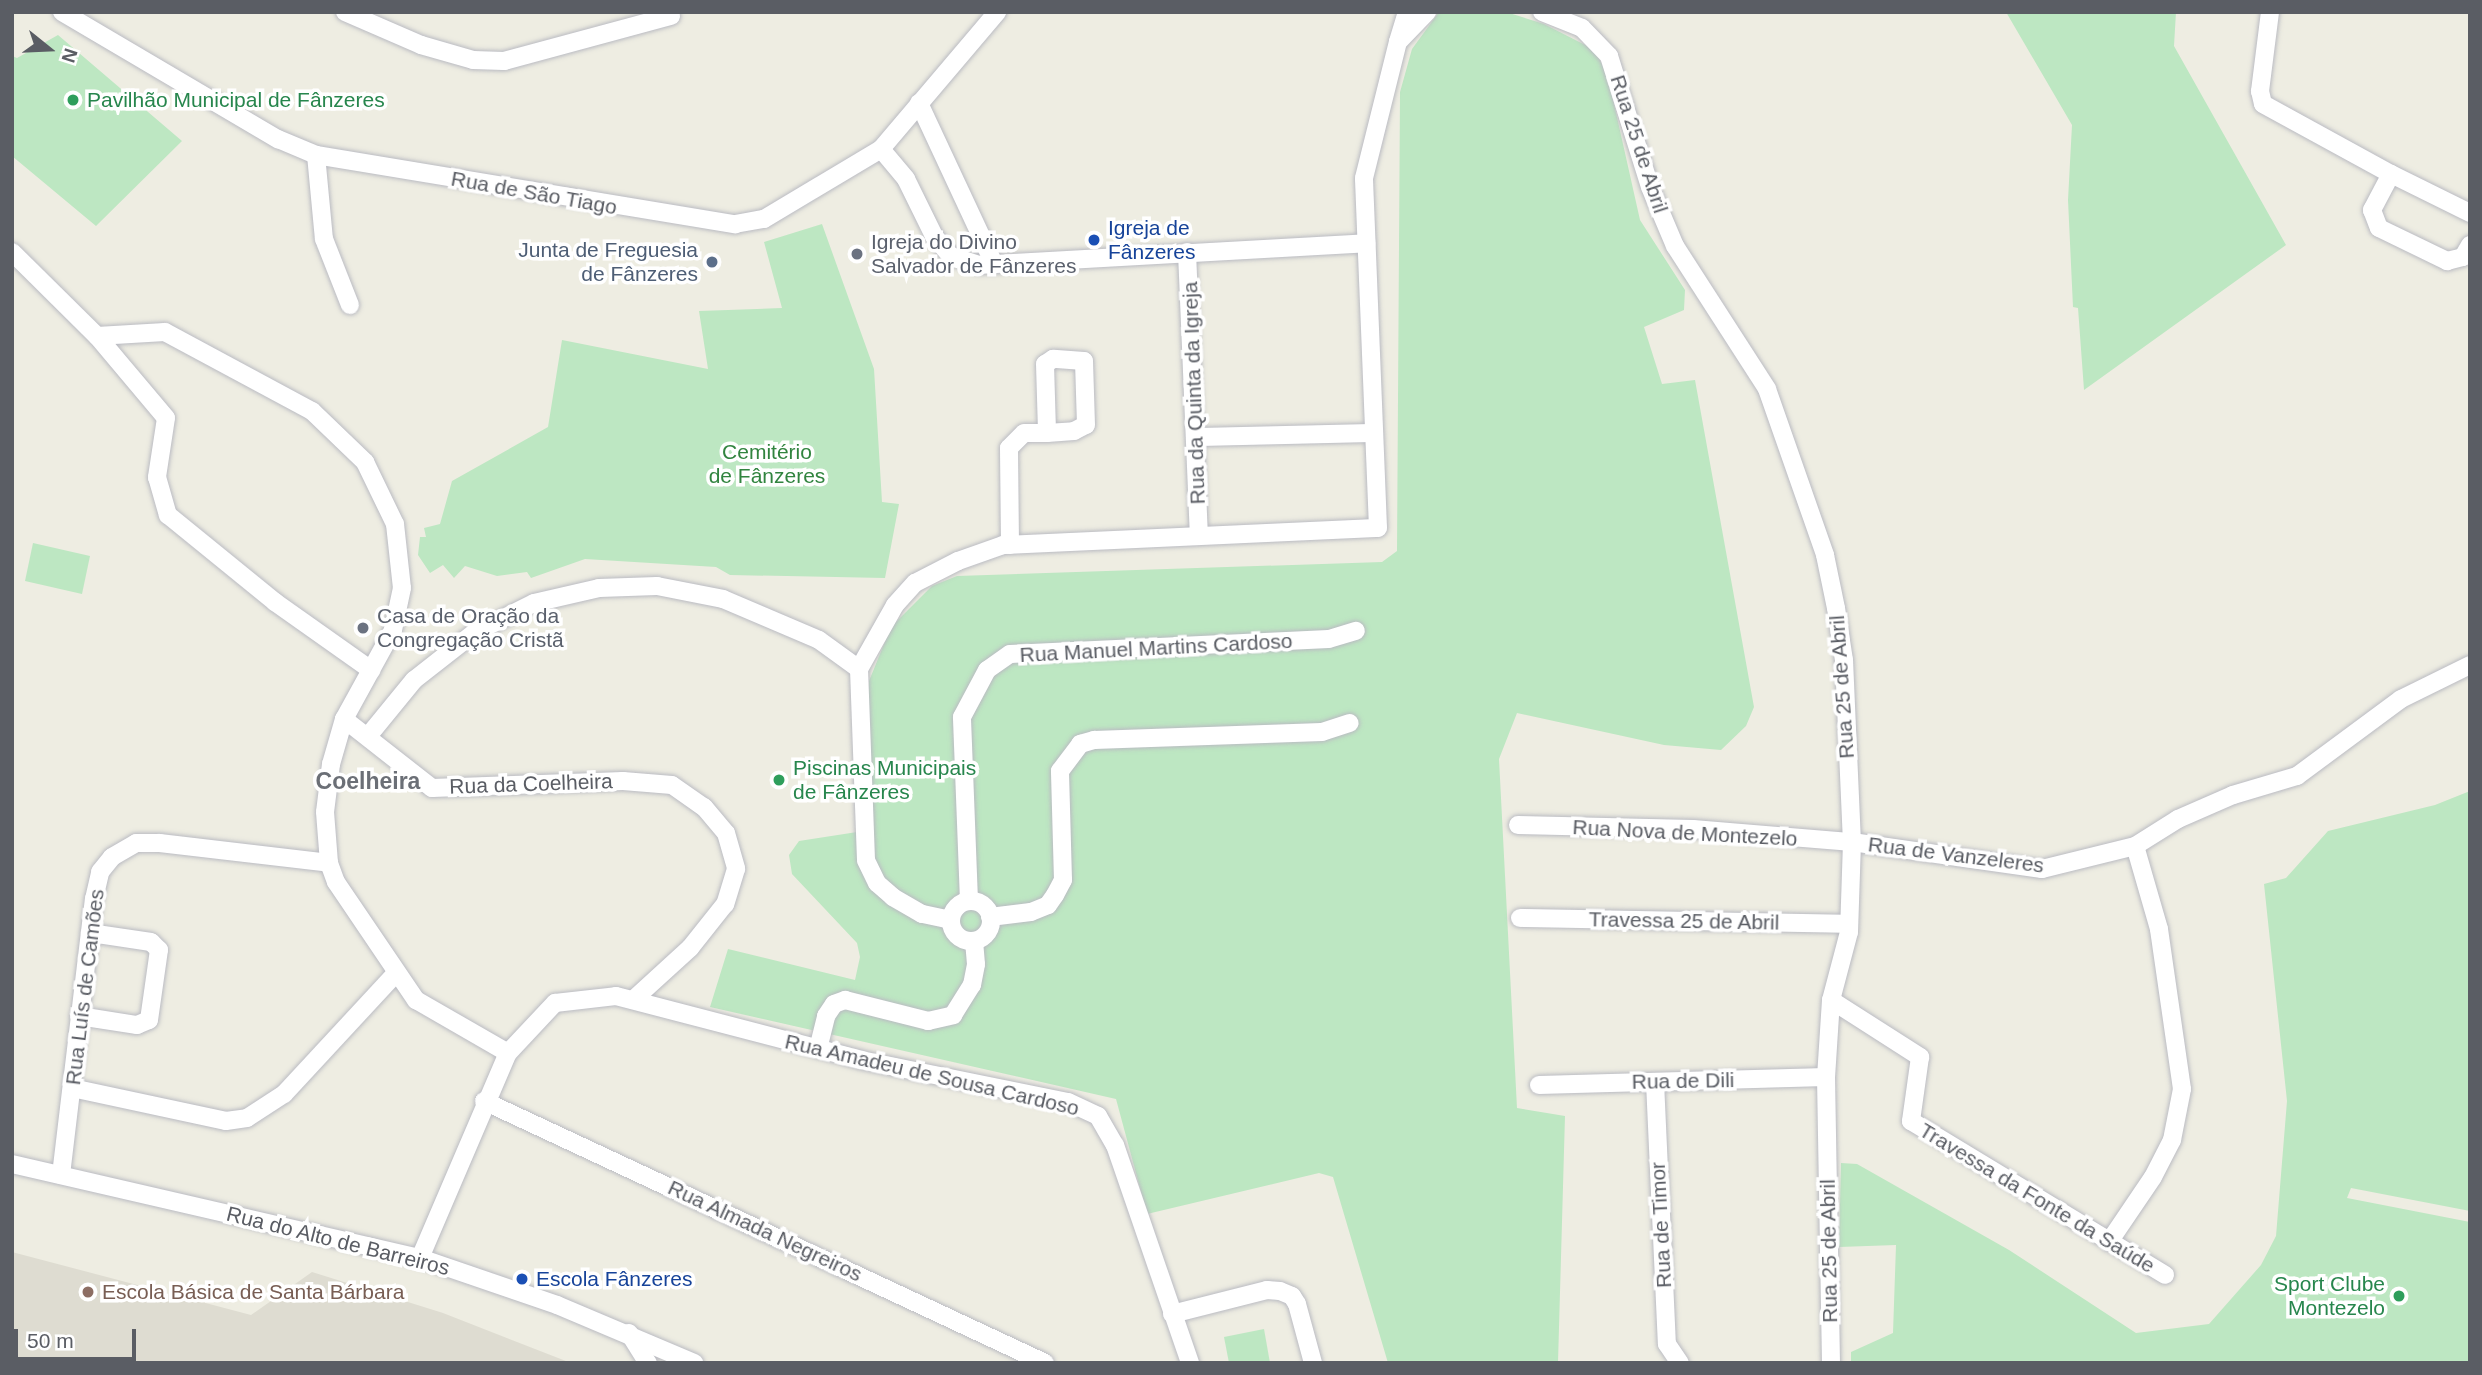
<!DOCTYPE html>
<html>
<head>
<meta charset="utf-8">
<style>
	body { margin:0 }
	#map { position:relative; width:2482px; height:1375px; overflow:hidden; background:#eeede2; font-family:Arial,sans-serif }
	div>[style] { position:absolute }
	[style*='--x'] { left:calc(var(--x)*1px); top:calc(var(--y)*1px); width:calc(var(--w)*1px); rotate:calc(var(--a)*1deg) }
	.education>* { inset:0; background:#dedcd1 }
	.green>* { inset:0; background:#bde7c2 }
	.roads { filter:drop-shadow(0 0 2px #babbc2) drop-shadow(0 0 2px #babbc2) }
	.minor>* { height:18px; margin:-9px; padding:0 9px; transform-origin:9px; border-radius:9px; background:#fff }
	.minor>.ring { margin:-9px; padding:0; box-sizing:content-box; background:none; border:18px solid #fff; border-radius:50% }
	.dots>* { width:19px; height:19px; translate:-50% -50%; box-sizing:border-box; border:4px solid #fff; border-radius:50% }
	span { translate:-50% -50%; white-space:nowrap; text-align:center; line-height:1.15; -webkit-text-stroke:7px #fff; paint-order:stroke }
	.leisure-label { font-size:21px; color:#27864d }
	.left { translate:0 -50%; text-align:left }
	.right { translate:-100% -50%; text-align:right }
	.street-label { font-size:21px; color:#5a5d64 }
	.transit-label { font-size:21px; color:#164399 }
	.worship-label { font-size:21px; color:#5b616d }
	.service-label { font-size:21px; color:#4e5e75 }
	.park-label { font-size:21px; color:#31843f }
	.education-label { font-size:21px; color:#785e54 }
	.neighbourhood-label { font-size:23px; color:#6b6f76; font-weight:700 }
	.frame { position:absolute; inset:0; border:14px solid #5a5d64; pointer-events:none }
	.north { position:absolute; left:14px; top:14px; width:70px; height:70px; -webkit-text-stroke:5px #fff; paint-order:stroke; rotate:108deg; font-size:19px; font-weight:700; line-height:28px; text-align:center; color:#5a5d64 }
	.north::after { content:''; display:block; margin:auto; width:24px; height:32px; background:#5a5d64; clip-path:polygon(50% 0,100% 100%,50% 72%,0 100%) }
	.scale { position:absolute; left:14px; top:1329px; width:122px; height:32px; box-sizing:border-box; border:4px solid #5a5d64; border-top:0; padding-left:9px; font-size:21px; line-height:24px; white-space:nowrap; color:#5a5d64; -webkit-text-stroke:5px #fff; paint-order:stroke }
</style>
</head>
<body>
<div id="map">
	<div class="education">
		<div style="clip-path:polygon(12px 1252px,251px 1315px,312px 1272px,443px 1313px,571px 1363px,12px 1363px)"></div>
	</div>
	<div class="green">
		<div style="clip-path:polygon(1439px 12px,1506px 12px,1544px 24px,1595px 50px,1608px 77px,1640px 220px,1685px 290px,1684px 310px,1644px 327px,1662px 384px,1695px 380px,1754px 707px,1746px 726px,1721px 750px,1664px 745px,1517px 713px,1499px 759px,1517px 1108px,1565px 1116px,1558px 1363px,1388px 1363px,1333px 1177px,1319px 1173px,1147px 1214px,1116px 1099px,710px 1007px,728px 949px,855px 980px,860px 957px,857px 943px,792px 874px,789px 855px,799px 841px,870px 830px,866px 712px,869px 681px,891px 627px,932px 586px,957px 576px,1382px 562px,1397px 551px,1400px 92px,1412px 49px)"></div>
		<div style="clip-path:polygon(2006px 12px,2176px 12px,2174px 46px,2286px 245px,2084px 390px,2078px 308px,2073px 307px,2068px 200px,2072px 125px)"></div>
		<div style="clip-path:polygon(58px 35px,182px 141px,96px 226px,12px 156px,12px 56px,17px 58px)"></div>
		<div style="clip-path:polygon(822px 224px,874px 369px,882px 502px,899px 504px,885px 578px,730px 575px,716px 567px,585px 559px,531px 578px,527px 572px,497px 576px,465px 566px,454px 578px,443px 565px,430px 573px,418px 555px,420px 537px,426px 537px,424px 528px,440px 524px,452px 481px,548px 427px,562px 340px,708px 369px,699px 311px,782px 308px,764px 242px)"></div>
		<div style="clip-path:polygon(33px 543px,90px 556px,82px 594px,25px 581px)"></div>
		<div style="clip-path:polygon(2470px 791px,2470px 1211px,2351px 1188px,2347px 1198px,2470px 1222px,2470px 1363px,1851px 1363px,1851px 1352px,1893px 1333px,1896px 1245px,1839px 1247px,1841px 1163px,1857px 1164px,2009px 1250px,2136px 1333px,2209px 1324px,2261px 1265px,2276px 1236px,2287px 1101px,2264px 884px,2286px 878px,2328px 831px,2435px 805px)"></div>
		<div style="clip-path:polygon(1264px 1329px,1270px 1363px,1229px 1363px,1224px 1337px)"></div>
	</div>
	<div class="roads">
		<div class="minor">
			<div style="--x:62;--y:12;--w:251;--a:30.5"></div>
			<div style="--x:278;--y:139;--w:41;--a:22.8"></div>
			<div style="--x:316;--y:155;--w:425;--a:9.4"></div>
			<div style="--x:735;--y:224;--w:29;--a:-10"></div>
			<div style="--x:764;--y:219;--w:136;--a:-30.9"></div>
			<div style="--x:881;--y:149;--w:180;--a:-49.7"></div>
			<div style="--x:345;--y:12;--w:83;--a:23.5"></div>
			<div style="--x:421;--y:45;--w:54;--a:16.1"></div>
			<div style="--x:473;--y:60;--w:31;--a:2"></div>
			<div style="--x:504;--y:61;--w:173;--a:-15.1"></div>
			<div style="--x:1407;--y:12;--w:31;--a:107"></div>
			<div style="--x:1398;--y:42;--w:42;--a:-46"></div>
			<div style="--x:1542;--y:12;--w:43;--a:21.8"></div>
			<div style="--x:1582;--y:28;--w:39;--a:46"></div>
			<div style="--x:1609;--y:56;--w:137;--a:72.6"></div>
			<div style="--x:1650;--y:187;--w:64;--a:67"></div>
			<div style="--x:1675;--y:246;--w:170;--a:57.2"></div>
			<div style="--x:1767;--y:389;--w:176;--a:70.7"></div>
			<div style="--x:1825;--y:555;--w:54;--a:78.3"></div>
			<div style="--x:1836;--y:608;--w:53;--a:81.3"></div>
			<div style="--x:1844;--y:660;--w:182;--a:87.5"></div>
			<div style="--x:1852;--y:842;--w:90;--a:91.9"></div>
			<div style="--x:1849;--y:932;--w:70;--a:104.8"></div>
			<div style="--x:1831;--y:1000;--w:77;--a:93.7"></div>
			<div style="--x:1826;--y:1077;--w:286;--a:89"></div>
			<div style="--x:2270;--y:12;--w:80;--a:97.2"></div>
			<div style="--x:2260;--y:91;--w:13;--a:77"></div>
			<div style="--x:2263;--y:104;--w:146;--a:28.7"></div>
			<div style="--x:919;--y:103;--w:178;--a:65"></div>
			<div style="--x:881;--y:149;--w:39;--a:50"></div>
			<div style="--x:906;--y:179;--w:64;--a:63.8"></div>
			<div style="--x:934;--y:236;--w:26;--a:50"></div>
			<div style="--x:951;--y:256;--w:28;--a:18"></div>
			<div style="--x:978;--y:265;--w:389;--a:-3.2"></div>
			<div style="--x:316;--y:155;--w:84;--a:84.6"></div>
			<div style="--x:324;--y:239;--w:71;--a:68.5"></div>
			<div style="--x:2470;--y:213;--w:88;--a:-153.7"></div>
			<div style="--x:2391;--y:174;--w:41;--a:117.8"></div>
			<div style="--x:2372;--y:210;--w:19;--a:69"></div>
			<div style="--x:2379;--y:228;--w:76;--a:25.9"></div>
			<div style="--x:2447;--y:261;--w:16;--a:-14"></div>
			<div style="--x:2463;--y:257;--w:14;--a:-60"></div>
			<div style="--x:12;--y:252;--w:120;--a:44.7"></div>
			<div style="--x:97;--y:336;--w:107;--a:49.9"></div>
			<div style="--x:166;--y:418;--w:60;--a:98.7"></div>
			<div style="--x:157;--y:477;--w:40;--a:74"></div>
			<div style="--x:168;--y:515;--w:138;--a:39.1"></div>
			<div style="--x:275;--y:602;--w:118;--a:35.3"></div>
			<div style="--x:1187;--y:252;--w:282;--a:87.6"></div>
			<div style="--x:97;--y:336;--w:68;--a:-3.4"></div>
			<div style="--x:165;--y:332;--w:167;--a:28.3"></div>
			<div style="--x:312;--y:411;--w:74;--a:43.9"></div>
			<div style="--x:365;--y:462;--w:69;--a:64.2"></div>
			<div style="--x:395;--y:524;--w:64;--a:83.8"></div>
			<div style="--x:402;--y:588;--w:43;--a:102.1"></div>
			<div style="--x:393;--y:630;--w:102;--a:118.8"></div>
			<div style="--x:344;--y:719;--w:47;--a:106.1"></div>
			<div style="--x:331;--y:764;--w:48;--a:97.1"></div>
			<div style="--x:325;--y:812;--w:51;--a:85.5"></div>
			<div style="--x:329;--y:863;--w:20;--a:70"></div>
			<div style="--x:336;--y:882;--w:143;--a:55.9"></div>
			<div style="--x:416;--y:1000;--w:106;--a:29.9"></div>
			<div style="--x:1198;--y:437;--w:175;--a:-1.3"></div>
			<div style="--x:1010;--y:545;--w:97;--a:-90.6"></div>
			<div style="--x:1009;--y:448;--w:21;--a:-45"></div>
			<div style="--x:1024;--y:433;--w:23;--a:0"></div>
			<div style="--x:1047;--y:433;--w:27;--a:-4"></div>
			<div style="--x:1074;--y:431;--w:13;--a:-27"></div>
			<div style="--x:1086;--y:425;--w:64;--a:-91.8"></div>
			<div style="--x:1084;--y:361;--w:31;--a:-176"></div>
			<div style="--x:1053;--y:359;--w:9;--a:148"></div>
			<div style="--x:1045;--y:364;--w:69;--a:88.3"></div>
			<div style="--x:344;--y:719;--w:112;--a:38.1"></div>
			<div style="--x:432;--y:788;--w:191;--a:-2.1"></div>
			<div style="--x:623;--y:781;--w:49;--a:4.7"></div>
			<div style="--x:672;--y:785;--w:39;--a:35"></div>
			<div style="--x:704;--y:807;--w:34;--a:50"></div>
			<div style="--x:726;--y:833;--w:37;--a:74"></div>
			<div style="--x:736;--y:869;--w:37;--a:107"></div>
			<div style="--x:725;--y:904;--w:56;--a:128.5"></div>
			<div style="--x:690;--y:948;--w:77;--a:137.6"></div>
			<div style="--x:369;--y:735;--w:71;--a:-50.7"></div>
			<div style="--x:414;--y:680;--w:76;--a:-38.1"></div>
			<div style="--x:474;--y:633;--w:67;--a:-26.6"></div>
			<div style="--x:534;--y:603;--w:67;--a:-13"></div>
			<div style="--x:599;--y:588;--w:58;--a:-2"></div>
			<div style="--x:657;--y:586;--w:67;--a:11.1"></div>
			<div style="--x:723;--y:599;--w:104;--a:23.1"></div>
			<div style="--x:819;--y:640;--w:49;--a:35.9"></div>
			<div style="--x:1518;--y:825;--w:175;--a:1.3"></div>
			<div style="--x:1693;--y:829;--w:160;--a:4.7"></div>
			<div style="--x:1852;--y:842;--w:192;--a:8.1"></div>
			<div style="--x:2042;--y:869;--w:96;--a:-13.9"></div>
			<div style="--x:2135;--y:846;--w:51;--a:-32.1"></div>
			<div style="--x:2178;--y:819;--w:60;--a:-23.6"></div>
			<div style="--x:2233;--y:795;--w:67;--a:-16.5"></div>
			<div style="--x:2297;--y:776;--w:129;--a:-36.5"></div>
			<div style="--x:2401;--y:699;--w:77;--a:-26.2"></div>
			<div class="ring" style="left:951px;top:901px;width:22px;height:22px"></div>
			<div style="--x:969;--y:901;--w:184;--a:-92.2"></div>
			<div style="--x:962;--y:717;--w:53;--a:-62"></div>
			<div style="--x:987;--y:670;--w:28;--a:-35"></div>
			<div style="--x:1010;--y:654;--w:319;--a:-2.7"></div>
			<div style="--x:1329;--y:639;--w:28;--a:-17"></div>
			<div style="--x:990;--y:917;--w:41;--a:-7"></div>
			<div style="--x:1031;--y:912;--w:18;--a:-22"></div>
			<div style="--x:1048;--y:905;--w:12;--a:-55"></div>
			<div style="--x:1055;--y:895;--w:17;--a:-62"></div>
			<div style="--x:1063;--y:880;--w:109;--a:-91.6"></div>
			<div style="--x:1060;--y:771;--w:34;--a:-53"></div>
			<div style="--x:1080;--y:744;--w:15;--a:-16"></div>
			<div style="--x:1094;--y:740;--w:228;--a:-2"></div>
			<div style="--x:1322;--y:732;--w:29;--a:-18"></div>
			<div style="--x:1520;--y:918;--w:329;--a:1"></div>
			<div style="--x:951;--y:920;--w:30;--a:-168"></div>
			<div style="--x:922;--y:914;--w:34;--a:-150"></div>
			<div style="--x:893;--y:897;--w:21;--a:-139"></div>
			<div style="--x:877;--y:883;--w:25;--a:-116"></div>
			<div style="--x:866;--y:860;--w:191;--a:-92.1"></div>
			<div style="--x:859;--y:669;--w:73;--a:-60.6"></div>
			<div style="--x:895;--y:605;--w:30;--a:-48"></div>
			<div style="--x:915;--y:583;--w:48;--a:-27.1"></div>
			<div style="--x:958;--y:561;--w:48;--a:-19.6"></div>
			<div style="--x:1003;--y:545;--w:375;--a:-2.6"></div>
			<div style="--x:1378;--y:528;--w:350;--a:-92.3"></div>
			<div style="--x:1364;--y:178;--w:140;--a:-76"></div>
			<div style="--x:1831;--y:1000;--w:106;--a:32.6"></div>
			<div style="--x:1920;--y:1057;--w:65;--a:98"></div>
			<div style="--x:1911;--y:1121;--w:297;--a:31.2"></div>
			<div style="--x:79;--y:1016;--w:59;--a:8.8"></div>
			<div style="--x:137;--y:1025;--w:13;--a:-23"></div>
			<div style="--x:149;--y:1020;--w:71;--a:-81.9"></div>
			<div style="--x:159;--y:950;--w:11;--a:-135"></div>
			<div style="--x:151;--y:942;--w:62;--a:-171.6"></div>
			<div style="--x:818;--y:1049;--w:34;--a:-76"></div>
			<div style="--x:826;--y:1016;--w:14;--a:-56"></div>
			<div style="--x:834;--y:1004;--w:12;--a:-20"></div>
			<div style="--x:845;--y:1000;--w:86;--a:14.2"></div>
			<div style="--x:928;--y:1021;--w:26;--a:-13"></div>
			<div style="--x:953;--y:1015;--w:36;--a:-58"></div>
			<div style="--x:972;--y:985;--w:21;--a:-79"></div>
			<div style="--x:976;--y:964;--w:22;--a:-95"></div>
			<div style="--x:1655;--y:1082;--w:262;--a:87.4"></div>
			<div style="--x:1667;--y:1344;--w:23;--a:56"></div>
			<div style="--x:1539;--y:1085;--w:287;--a:-1.6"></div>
			<div style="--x:72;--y:1088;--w:157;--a:12.1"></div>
			<div style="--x:226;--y:1121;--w:21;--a:-8"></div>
			<div style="--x:247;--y:1118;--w:44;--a:-33"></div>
			<div style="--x:284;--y:1094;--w:163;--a:-47.2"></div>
			<div style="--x:484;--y:1101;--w:619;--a:25.03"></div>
			<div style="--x:12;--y:1164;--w:419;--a:13"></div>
			<div style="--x:420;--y:1258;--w:145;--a:18.9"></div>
			<div style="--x:557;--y:1305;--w:149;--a:22.9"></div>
			<div style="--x:61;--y:1175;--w:278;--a:-83.2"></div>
			<div style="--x:94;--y:899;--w:28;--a:-77"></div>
			<div style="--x:100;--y:872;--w:19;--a:-51"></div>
			<div style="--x:112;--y:857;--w:28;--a:-30"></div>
			<div style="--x:136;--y:843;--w:24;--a:0"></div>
			<div style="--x:160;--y:843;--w:170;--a:6.7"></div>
			<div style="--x:2109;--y:1242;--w:78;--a:-55.9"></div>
			<div style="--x:2153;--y:1177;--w:42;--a:-62.8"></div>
			<div style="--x:2172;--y:1140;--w:52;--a:-78.9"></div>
			<div style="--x:2182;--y:1089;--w:162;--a:-98.2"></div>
			<div style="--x:2159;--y:929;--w:86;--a:-106.1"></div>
			<div style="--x:420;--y:1258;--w:223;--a:-66.8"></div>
			<div style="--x:508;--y:1053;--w:69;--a:-46.8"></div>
			<div style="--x:555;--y:1003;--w:61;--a:-6.5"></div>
			<div style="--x:616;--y:996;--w:253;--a:14.6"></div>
			<div style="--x:861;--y:1060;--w:211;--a:11.5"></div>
			<div style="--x:1068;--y:1102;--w:33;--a:25"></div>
			<div style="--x:1098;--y:1116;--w:34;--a:60"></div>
			<div style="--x:1115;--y:1145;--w:231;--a:71"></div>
			<div style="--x:1172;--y:1314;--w:98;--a:-14.2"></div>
			<div style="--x:1267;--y:1290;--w:13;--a:4"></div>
			<div style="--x:1280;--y:1291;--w:13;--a:23"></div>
			<div style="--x:1292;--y:1296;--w:9;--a:58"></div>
			<div style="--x:1297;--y:1304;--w:61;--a:74.8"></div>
			<div style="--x:629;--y:1333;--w:36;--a:58"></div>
		</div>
	</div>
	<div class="dots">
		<div style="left:73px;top:100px;background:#2e9e5b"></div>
		<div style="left:1094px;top:240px;background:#1a4fb4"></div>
		<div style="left:857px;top:254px;background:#6b7280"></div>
		<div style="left:712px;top:262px;background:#5c6f8a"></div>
		<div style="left:363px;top:628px;background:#6b7280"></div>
		<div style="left:779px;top:780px;background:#2e9e5b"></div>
		<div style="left:522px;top:1279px;background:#1a4fb4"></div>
		<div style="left:88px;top:1292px;background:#8d6e63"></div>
		<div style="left:2399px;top:1296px;background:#2e9e5b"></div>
	</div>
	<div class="leisure-label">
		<span class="left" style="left:87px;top:100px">Pavilhão Municipal de Fânzeres</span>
		<span class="left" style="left:793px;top:780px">Piscinas Municipais<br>de Fânzeres</span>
		<span class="right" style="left:2385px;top:1296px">Sport Clube<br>Montezelo</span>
	</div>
	<div class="street-label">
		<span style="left:1639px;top:144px;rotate:72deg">Rua 25 de Abril</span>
		<span style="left:534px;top:193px;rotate:10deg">Rua de São Tiago</span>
		<span style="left:1194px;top:393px;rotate:-92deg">Rua da Quinta da Igreja</span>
		<span style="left:1156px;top:648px;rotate:-3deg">Rua Manuel Martins Cardoso</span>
		<span style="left:1842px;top:687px;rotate:-94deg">Rua 25 de Abril</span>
		<span style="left:531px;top:784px;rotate:-2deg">Rua da Coelheira</span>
		<span style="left:1685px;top:833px;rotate:3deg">Rua Nova de Montezelo</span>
		<span style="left:1956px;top:855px;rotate:7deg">Rua de Vanzeleres</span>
		<span style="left:1684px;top:921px;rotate:1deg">Travessa 25 de Abril</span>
		<span style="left:85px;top:987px;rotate:-83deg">Rua Luís de Camões</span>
		<span style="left:932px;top:1075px;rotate:13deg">Rua Amadeu de Sousa Cardoso</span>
		<span style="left:1683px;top:1081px;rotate:-1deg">Rua de Dili</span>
		<span style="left:2037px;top:1198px;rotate:31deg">Travessa da Fonte da Saúde</span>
		<span style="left:1661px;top:1225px;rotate:-93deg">Rua de Timor</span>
		<span style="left:765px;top:1231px;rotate:25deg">Rua Almada Negreiros</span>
		<span style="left:338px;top:1241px;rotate:14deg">Rua do Alto de Barreiros</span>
		<span style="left:1829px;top:1251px;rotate:-91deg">Rua 25 de Abril</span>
	</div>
	<div class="transit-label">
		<span class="left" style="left:1108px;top:240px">Igreja de<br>Fânzeres</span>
		<span class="left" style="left:536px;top:1279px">Escola Fânzeres</span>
	</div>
	<div class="worship-label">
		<span class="left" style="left:871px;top:254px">Igreja do Divino<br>Salvador de Fânzeres</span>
		<span class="left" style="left:377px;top:628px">Casa de Oração da<br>Congregação Cristã</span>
	</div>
	<div class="service-label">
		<span class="right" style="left:698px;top:262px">Junta de Freguesia<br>de Fânzeres</span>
	</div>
	<div class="park-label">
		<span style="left:767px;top:464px">Cemitério<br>de Fânzeres</span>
	</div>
	<div class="education-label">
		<span class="left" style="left:102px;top:1292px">Escola Básica de Santa Bárbara</span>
	</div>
	<div class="neighbourhood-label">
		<span style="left:368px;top:781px">Coelheira</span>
	</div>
	<div class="frame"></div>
	<div class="north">N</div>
	<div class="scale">50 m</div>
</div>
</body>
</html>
